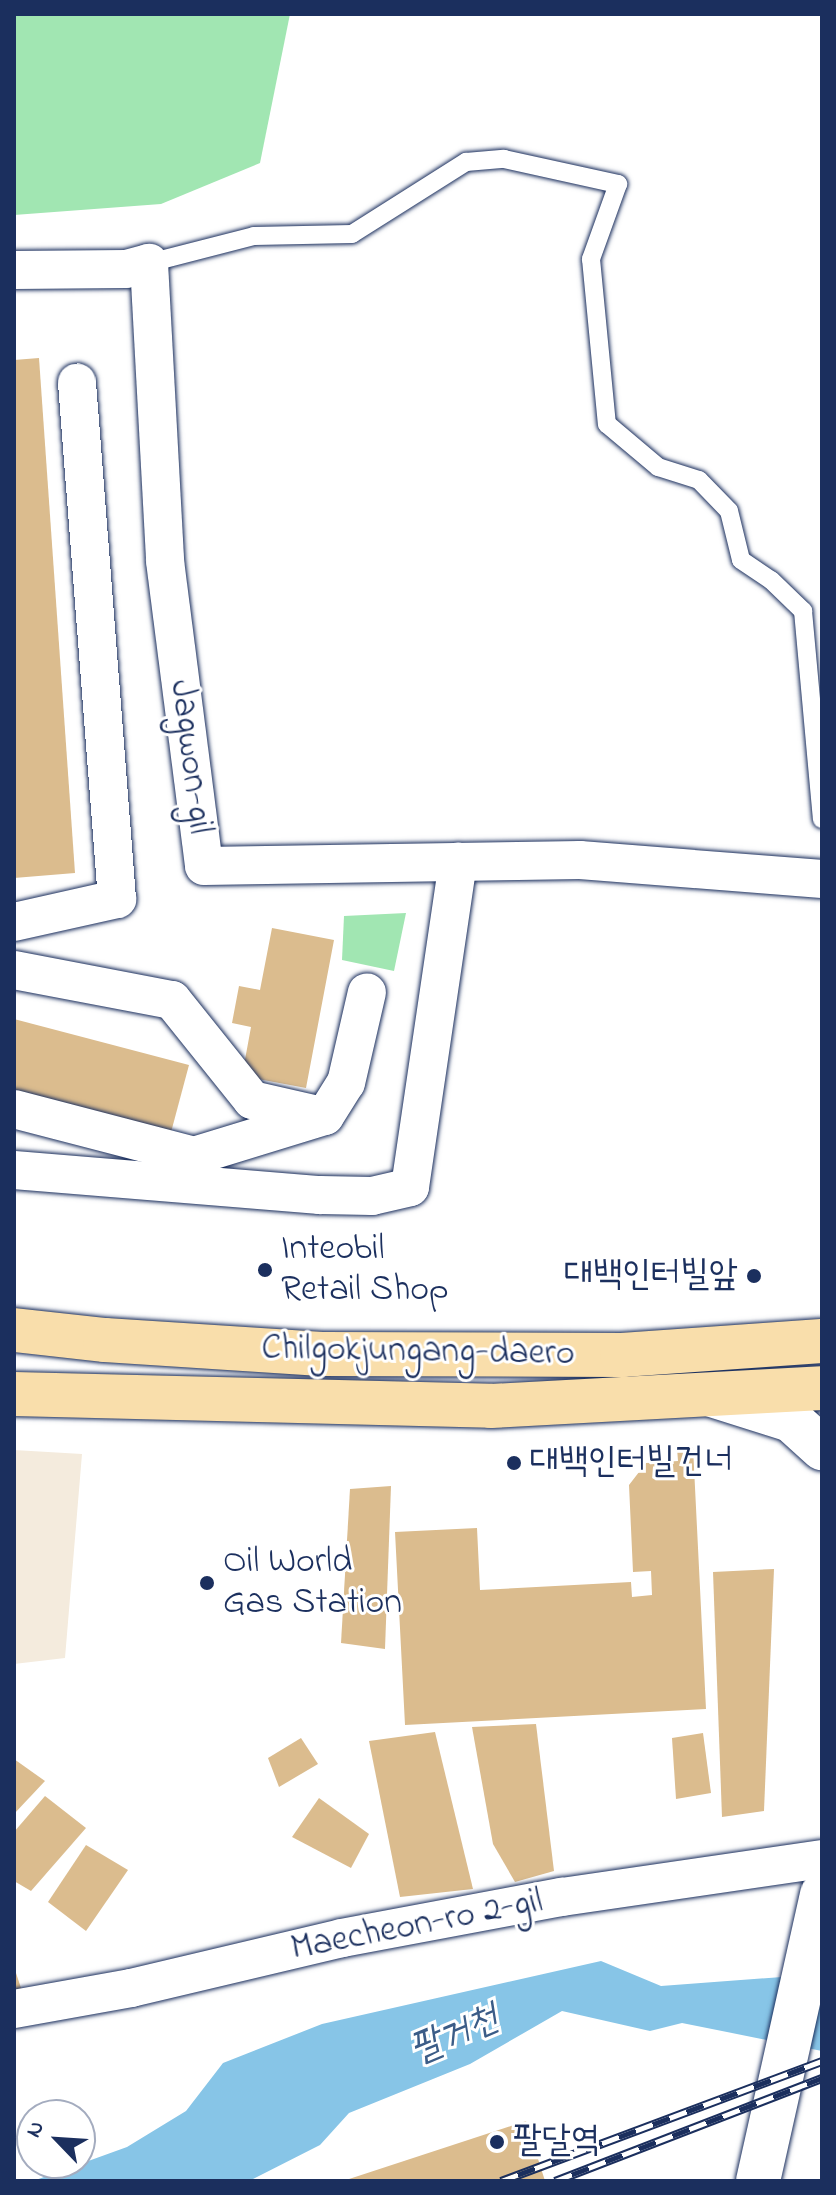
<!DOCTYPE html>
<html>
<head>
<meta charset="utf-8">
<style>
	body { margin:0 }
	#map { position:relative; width:836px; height:2195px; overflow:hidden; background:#fff; font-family:"Indie Flower","Poor Story",sans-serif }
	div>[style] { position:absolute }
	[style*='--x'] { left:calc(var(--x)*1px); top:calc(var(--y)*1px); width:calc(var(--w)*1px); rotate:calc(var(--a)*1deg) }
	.built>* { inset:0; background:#f4ebdd }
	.green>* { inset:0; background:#a1e6b2 }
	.water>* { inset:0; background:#87c5e7 }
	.building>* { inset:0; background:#dbbc8e }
	.roads { filter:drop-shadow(0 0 2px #1b2f5e) drop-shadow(0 0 2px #1b2f5e) }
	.lane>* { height:18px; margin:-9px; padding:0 9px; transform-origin:9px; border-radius:9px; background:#fff }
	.street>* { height:38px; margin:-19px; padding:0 19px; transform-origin:19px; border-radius:19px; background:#fff }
	.secondary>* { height:44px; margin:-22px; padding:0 22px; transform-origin:22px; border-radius:22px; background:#fff }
	.primary>* { height:44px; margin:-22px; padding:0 22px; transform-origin:22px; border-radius:22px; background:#f9deab }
	.rail>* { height:9px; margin-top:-4.5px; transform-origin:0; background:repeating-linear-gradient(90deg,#fff 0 18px,#1b2f5e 0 36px); box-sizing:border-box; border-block:2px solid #1b2f5e }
	.dots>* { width:22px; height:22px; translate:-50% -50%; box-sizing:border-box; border:4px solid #fff; border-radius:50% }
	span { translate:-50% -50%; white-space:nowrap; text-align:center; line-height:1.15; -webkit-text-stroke:6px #fff; paint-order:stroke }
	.street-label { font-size:36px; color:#1b2f5e }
	.poi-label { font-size:36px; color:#1b2f5e }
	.left { translate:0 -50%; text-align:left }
	.right { translate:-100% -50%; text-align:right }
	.water-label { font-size:38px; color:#3b5c87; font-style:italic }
	.frame { position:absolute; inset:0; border:16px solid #1b2f5e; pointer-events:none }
	.north { position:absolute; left:16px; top:2099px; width:80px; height:80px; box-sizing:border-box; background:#fff; border:2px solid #a4acbf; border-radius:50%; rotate:295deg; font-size:22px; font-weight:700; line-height:32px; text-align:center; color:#1b2f5e }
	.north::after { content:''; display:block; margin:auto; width:28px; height:36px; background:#1b2f5e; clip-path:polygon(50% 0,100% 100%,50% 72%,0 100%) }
</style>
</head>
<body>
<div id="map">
	<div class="built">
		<div style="clip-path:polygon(14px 1450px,82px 1454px,65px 1658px,14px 1664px)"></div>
	</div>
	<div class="green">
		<div style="clip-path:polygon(14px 14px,290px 14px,260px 163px,161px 204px,14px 215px)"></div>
		<div style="clip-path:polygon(406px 913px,394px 971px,342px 960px,344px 916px)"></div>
	</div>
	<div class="water">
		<div style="clip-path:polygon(601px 1961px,661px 1986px,822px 1974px,822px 2051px,682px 2023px,650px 2031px,562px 2011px,470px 2064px,349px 2113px,320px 2145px,249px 2181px,33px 2181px,127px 2147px,186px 2111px,223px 2063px,322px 2024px)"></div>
	</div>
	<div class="building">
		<div style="clip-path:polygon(39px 358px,75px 873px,14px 878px,14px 360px)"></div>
		<div style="clip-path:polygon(272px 928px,334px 940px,306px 1088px,242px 1076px,251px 1027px,232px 1023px,239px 986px,260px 990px)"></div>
		<div style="clip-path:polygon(14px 1019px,189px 1065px,170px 1136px,14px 1095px)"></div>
		<div style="clip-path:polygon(693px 1447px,706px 1709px,405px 1725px,395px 1532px,477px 1528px,480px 1590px,631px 1582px,632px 1597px,652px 1595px,651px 1571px,633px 1572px,629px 1485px,646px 1463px,678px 1461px,677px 1448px)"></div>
		<div style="clip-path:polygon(391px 1486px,385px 1649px,341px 1643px,350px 1489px)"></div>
		<div style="clip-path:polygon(774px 1569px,764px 1811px,722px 1817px,713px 1572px)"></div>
		<div style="clip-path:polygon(536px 1724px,554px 1871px,515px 1882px,493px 1844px,472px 1727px)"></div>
		<div style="clip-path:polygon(435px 1732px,473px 1889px,400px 1897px,369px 1741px)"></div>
		<div style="clip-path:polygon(703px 1733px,711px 1793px,676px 1799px,672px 1738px)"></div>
		<div style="clip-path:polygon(301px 1738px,318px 1764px,279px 1787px,268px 1758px)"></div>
		<div style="clip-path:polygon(14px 1759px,45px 1781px,14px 1814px)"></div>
		<div style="clip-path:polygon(45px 1796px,86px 1828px,31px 1891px,14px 1881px,14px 1832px)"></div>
		<div style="clip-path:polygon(319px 1798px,369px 1834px,351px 1868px,292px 1837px)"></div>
		<div style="clip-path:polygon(86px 1845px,128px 1870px,86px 1931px,48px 1902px)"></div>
		<div style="clip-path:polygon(14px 1967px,23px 1994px,14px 1995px)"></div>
		<div style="clip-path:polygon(526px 2121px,545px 2181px,346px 2181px,346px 2180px)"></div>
	</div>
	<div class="roads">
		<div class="lane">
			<div style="--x:149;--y:263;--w:108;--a:-14.4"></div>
			<div style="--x:254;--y:236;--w:98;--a:-1.2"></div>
			<div style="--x:352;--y:234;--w:135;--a:-32.3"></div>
			<div style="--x:466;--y:162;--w:38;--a:-5"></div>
			<div style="--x:504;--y:159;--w:117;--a:12.4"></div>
			<div style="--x:618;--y:184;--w:80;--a:109.8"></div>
			<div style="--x:591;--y:259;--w:166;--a:84.5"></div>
			<div style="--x:607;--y:424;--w:67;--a:40.1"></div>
			<div style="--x:658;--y:467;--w:43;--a:17.6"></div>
			<div style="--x:699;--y:480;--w:43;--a:45.9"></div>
			<div style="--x:729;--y:511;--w:50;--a:76.2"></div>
			<div style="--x:741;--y:560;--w:36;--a:34"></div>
			<div style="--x:771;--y:580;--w:45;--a:44.1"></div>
			<div style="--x:803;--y:611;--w:209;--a:84.8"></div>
		</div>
		<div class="street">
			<div style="--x:14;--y:270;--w:112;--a:-0.5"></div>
			<div style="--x:126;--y:269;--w:24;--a:-15"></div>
			<div style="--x:149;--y:263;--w:298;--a:86.9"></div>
			<div style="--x:165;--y:561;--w:307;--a:82.7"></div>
			<div style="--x:204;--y:866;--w:376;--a:-0.9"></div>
			<div style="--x:580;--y:860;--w:243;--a:4.5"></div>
			<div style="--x:14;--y:922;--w:106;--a:-12.6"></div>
			<div style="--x:117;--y:899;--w:518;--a:-94.43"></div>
			<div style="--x:14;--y:970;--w:161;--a:10.8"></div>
			<div style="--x:172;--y:1000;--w:128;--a:51.3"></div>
			<div style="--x:252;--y:1100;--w:72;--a:12.9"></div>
			<div style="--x:14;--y:1109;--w:186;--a:14.6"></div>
			<div style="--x:194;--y:1156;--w:137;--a:-17"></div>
			<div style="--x:325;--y:1116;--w:39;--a:-58"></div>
			<div style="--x:346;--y:1083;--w:93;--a:-77"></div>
			<div style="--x:14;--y:1170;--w:307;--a:4.7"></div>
			<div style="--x:320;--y:1195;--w:52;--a:1.1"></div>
			<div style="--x:372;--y:1196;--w:39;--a:-13"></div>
			<div style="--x:410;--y:1187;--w:329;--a:-81.6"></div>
			<div style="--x:14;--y:2009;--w:119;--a:-10.2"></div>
			<div style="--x:131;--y:1988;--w:217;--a:-13.3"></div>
			<div style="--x:342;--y:1938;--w:224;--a:-10.6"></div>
			<div style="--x:562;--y:1897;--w:263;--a:-8.3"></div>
		</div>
		<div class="secondary">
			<div style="--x:712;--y:1395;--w:83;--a:17.6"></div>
			<div style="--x:791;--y:1420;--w:42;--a:42.1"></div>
			<div style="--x:758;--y:2181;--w:294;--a:-77.4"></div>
		</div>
		<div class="primary">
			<div style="--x:14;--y:1330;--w:92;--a:6.3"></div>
			<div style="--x:105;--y:1340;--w:217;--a:3.7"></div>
			<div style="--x:322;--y:1354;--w:300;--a:0.2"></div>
			<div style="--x:622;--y:1355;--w:200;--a:-4"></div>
			<div style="--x:14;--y:1394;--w:477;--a:1.4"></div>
			<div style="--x:491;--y:1406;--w:331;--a:-3.1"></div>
		</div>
	</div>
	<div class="rail">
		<div style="--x:501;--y:2181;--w:343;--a:-20.5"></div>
		<div style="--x:555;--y:2181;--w:286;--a:-21.1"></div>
	</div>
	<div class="dots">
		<div style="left:265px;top:1270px;background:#1b2f5e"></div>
		<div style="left:754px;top:1276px;background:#1b2f5e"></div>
		<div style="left:514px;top:1463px;background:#1b2f5e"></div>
		<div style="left:207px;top:1583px;background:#1b2f5e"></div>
		<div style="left:497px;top:2142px;background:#1b2f5e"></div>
	</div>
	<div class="street-label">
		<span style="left:190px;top:757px;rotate:83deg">Jagwon-gil</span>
		<span style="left:418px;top:1352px;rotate:1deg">Chilgokjungang-daero</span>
		<span style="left:417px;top:1926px;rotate:-11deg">Maecheon-ro 2-gil</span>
	</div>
	<div class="poi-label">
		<span class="left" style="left:281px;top:1270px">Inteobil<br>Retail Shop</span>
		<span class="right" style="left:738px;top:1276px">대백인터빌앞</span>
		<span class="left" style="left:530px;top:1463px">대백인터빌건너</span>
		<span class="left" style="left:223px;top:1583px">Oil World<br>Gas Station</span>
		<span class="left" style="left:513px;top:2142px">팔달역</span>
	</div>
	<div class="water-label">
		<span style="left:455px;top:2036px;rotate:-23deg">팔거천</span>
	</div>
	<div class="frame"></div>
	<div class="north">N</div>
</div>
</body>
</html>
